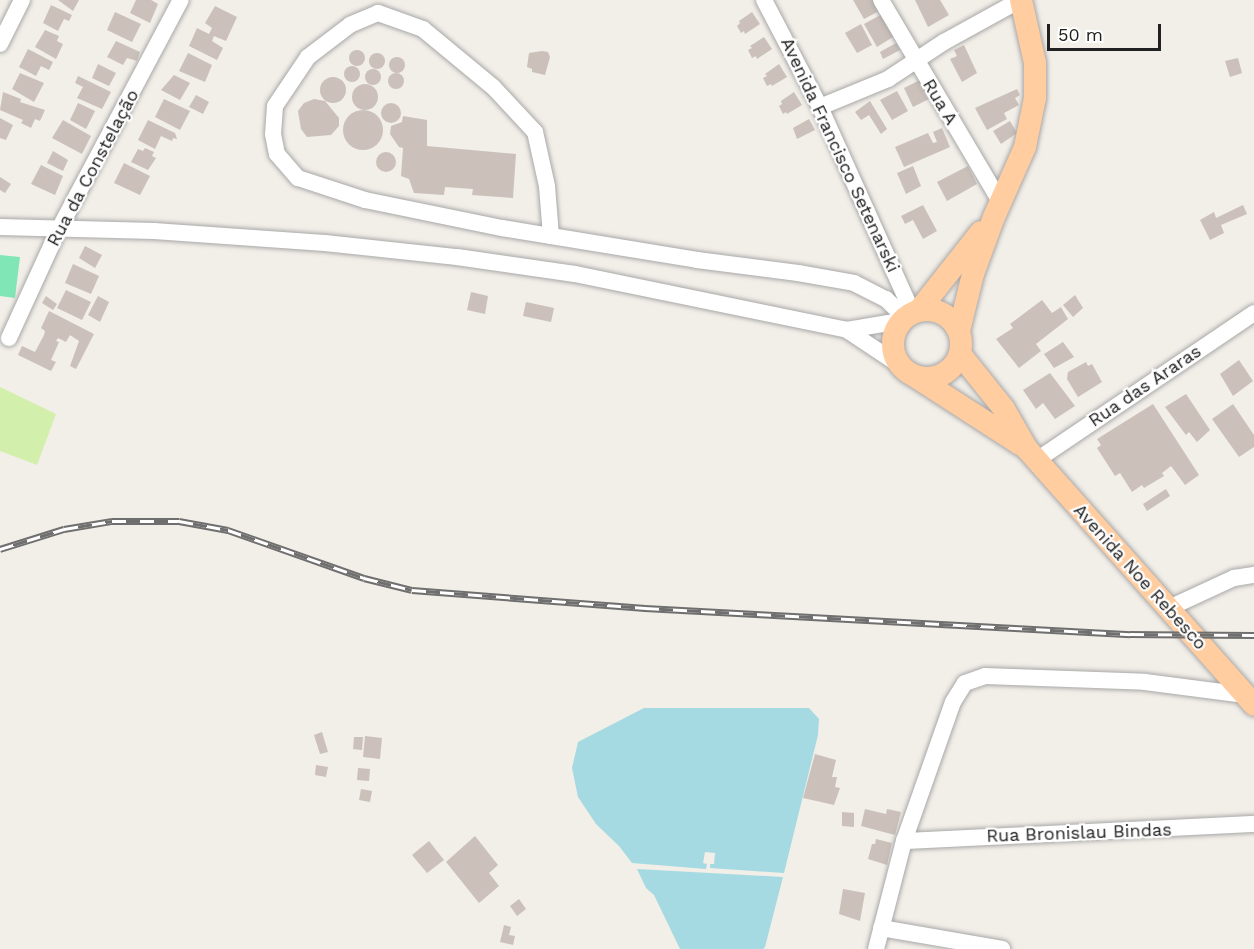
<!DOCTYPE html>
<html>
<head>
<meta charset="utf-8">
<style>
	body { margin:0 }
	#map { position:relative; width:1254px; height:949px; overflow:hidden; background:#f2eee8; font-family:"Work Sans",sans-serif }
	div>[style] { position:absolute }
	[style*='--x'] { left:calc(var(--x)*1px); top:calc(var(--y)*1px); width:calc(var(--w)*1px); rotate:calc(var(--a)*1deg) }
	.grass>* { inset:0; background:#d2efab }
	.pitch>* { inset:0; background:#81e6b6 }
	.water>* { inset:0; background:#a5dae2 }
	.building>* { inset:0; background:#cbc0ba }
	.round { border-radius:50% }
	.roads { filter:drop-shadow(0 0 2px #a8a8a8) drop-shadow(0 0 2px #a8a8a8) }
	.minor>* { height:16px; margin:-8px; padding:0 8px; transform-origin:8px; border-radius:8px; background:#fff }
	.major>* { height:22px; margin:-11px; padding:0 11px; transform-origin:11px; border-radius:11px; background:#ffcda0 }
	.major>.ring { margin:-11px; padding:0; box-sizing:content-box; background:none; border:22px solid #ffcda0; border-radius:50% }
	.rail>* { height:7px; margin-top:-3.5px; transform-origin:0; background:repeating-linear-gradient(90deg,#fff 0 14px,#6f6f6f 0 28px); box-sizing:border-box; border-block:2px solid #6f6f6f }
	span { translate:-50% -50%; white-space:nowrap; text-align:center; line-height:1.15; -webkit-text-stroke:4.5px #fff; paint-order:stroke }
	.street-label { font-size:18px; color:#212121 }
	.scale { position:absolute; left:1047px; top:24px; width:114px; height:27px; box-sizing:border-box; border:3px solid #212121; border-top:0; padding-left:8px; font-size:18px; line-height:21px; white-space:nowrap; color:#212121; -webkit-text-stroke:4px #fff; paint-order:stroke }
</style>
</head>
<body>
<div id="map">
	<div class="grass">
		<div style="clip-path:polygon(0 387px,56px 414px,37px 465px,0 451px)"></div>
	</div>
	<div class="pitch">
		<div style="clip-path:polygon(0 255px,20px 257px,15px 298px,0 296px)"></div>
	</div>
	<div class="water">
		<div style="clip-path:polygon(644px 708px,809px 708px,819px 719px,818px 735px,784px 873px,710px 868px,710px 864px,714px 864px,715px 853px,705px 852px,703px 863px,707px 864px,706px 869px,632px 863px,619px 846px,596px 824px,578px 797px,572px 768px,578px 742px)"></div>
		<div style="clip-path:polygon(637px 869px,783px 877px,765px 947px,763px 949px,680px 949px,654px 895px,646px 888px)"></div>
	</div>
	<div class="building">
		<div style="clip-path:polygon(58px 0,79px 0,73px 11px)"></div>
		<div style="clip-path:polygon(136px 0,151px 0,158px 4px,150px 23px,130px 13px)"></div>
		<div style="clip-path:polygon(853px 0,876px 0,881px 10px,864px 19px)"></div>
		<div style="clip-path:polygon(915px 0,940px 0,949px 15px,928px 27px)"></div>
		<div style="clip-path:polygon(51px 5px,72px 15px,69px 21px,64px 19px,58px 31px,43px 23px)"></div>
		<div style="clip-path:polygon(215px 6px,237px 17px,226px 41px,214px 36px,212px 41px,223px 48px,217px 60px,189px 46px,197px 28px,209px 34px,212px 28px,205px 23px)"></div>
		<div style="clip-path:polygon(115px 12px,141px 24px,132px 42px,107px 30px)"></div>
		<div style="clip-path:polygon(752px 12px,760px 24px,745px 34px,744px 31px,741px 33px,737px 26px,740px 23px,739px 21px)"></div>
		<div style="clip-path:polygon(884px 13px,896px 35px,877px 47px,864px 24px)"></div>
		<div style="clip-path:polygon(861px 24px,872px 45px,857px 53px,845px 33px)"></div>
		<div style="clip-path:polygon(45px 30px,59px 36px,57px 41px,63px 44px,56px 59px,35px 47px)"></div>
		<div style="clip-path:polygon(764px 37px,772px 49px,757px 59px,756px 56px,752px 58px,748px 50px,752px 48px,750px 46px)"></div>
		<div style="clip-path:polygon(116px 41px,140px 52px,137px 61px,127px 58px,123px 65px,107px 57px)"></div>
		<div style="clip-path:polygon(896px 43px,900px 50px,883px 59px,880px 52px)"></div>
		<div style="clip-path:polygon(964px 45px,977px 73px,962px 82px,950px 59px,957px 56px,954px 50px)"></div>
		<div style="clip-path:polygon(28px 49px,53px 62px,49px 70px,41px 66px,36px 76px,19px 67px)"></div>
		<div class="round" style="left:349px;top:50px;width:16px;height:16px"></div>
		<div style="clip-path:polygon(542px 51px,548px 52px,550px 57px,545px 75px,532px 72px,532px 69px,527px 67px,529px 53px)"></div>
		<div style="clip-path:polygon(188px 53px,212px 65px,205px 82px,179px 71px)"></div>
		<div class="round" style="left:369px;top:53px;width:16px;height:16px"></div>
		<div class="round" style="left:389px;top:57px;width:16px;height:16px"></div>
		<div style="clip-path:polygon(1238px 58px,1242px 73px,1230px 77px,1225px 61px)"></div>
		<div style="clip-path:polygon(98px 64px,116px 73px,109px 86px,92px 78px)"></div>
		<div style="clip-path:polygon(779px 64px,787px 77px,772px 86px,771px 84px,767px 86px,763px 78px,767px 76px,765px 74px)"></div>
		<div class="round" style="left:344px;top:66px;width:16px;height:16px"></div>
		<div class="round" style="left:365px;top:69px;width:16px;height:16px"></div>
		<div style="clip-path:polygon(20px 73px,44px 83px,34px 102px,12px 89px)"></div>
		<div class="round" style="left:388px;top:73px;width:16px;height:16px"></div>
		<div style="clip-path:polygon(174px 75px,190px 83px,180px 100px,161px 90px)"></div>
		<div style="clip-path:polygon(78px 76px,111px 92px,102px 109px,77px 98px,83px 87px,75px 83px)"></div>
		<div class="round" style="left:320px;top:77px;width:26px;height:26px"></div>
		<div style="clip-path:polygon(920px 80px,929px 99px,913px 107px,904px 88px)"></div>
		<div class="round" style="left:352px;top:84px;width:26px;height:26px"></div>
		<div style="clip-path:polygon(1017px 89px,1020px 95px,1015px 98px,1019px 105px,1004px 113px,1007px 119px,987px 130px,975px 108px)"></div>
		<div style="clip-path:polygon(897px 91px,908px 111px,892px 120px,880px 100px)"></div>
		<div style="clip-path:polygon(3px 92px,21px 99px,20px 102px,45px 110px,40px 121px,35px 119px,31px 128px,21px 123px,23px 120px,0 110px)"></div>
		<div style="clip-path:polygon(794px 92px,802px 105px,787px 114px,786px 112px,783px 114px,779px 106px,782px 104px,781px 101px)"></div>
		<div style="clip-path:polygon(196px 95px,209px 102px,203px 114px,189px 107px)"></div>
		<div style="clip-path:polygon(164px 99px,190px 111px,180px 130px,155px 117px)"></div>
		<div style="clip-path:polygon(314px 99px,325px 101px,339px 118px,339px 126px,331px 135px,307px 137px,301px 129px,298px 111px,304px 103px)"></div>
		<div style="clip-path:polygon(870px 101px,887px 129px,881px 134px,869px 115px,861px 120px,855px 112px)"></div>
		<div style="clip-path:polygon(78px 103px,95px 111px,86px 129px,70px 120px)"></div>
		<div class="round" style="left:381px;top:103px;width:20px;height:20px"></div>
		<div class="round" style="left:343px;top:110px;width:40px;height:40px"></div>
		<div style="clip-path:polygon(403px 116px,427px 120px,427px 146px,516px 154px,513px 198px,472px 195px,473px 189px,445px 187px,444px 195px,414px 193px,409px 179px,401px 176px,403px 148px,399px 147px,390px 134px,391px 126px,402px 122px)"></div>
		<div style="clip-path:polygon(0 118px,13px 125px,6px 140px,0 138px)"></div>
		<div style="clip-path:polygon(809px 119px,815px 130px,797px 139px,793px 128px)"></div>
		<div style="clip-path:polygon(63px 120px,91px 136px,82px 154px,52px 138px)"></div>
		<div style="clip-path:polygon(148px 120px,175px 133px,177px 139px,173px 138px,172px 141px,161px 136px,155px 149px,138px 140px)"></div>
		<div style="clip-path:polygon(1010px 121px,1017px 133px,1001px 144px,993px 131px)"></div>
		<div style="clip-path:polygon(942px 128px,950px 147px,904px 167px,895px 147px,928px 133px,933px 143px,937px 142px,933px 132px)"></div>
		<div style="clip-path:polygon(145px 148px,154px 152px,152px 156px,156px 158px,148px 170px,131px 162px,138px 149px,143px 151px)"></div>
		<div style="clip-path:polygon(53px 151px,68px 160px,63px 171px,47px 163px)"></div>
		<div class="round" style="left:376px;top:152px;width:20px;height:20px"></div>
		<div style="clip-path:polygon(124px 163px,150px 176px,140px 195px,114px 183px)"></div>
		<div style="clip-path:polygon(41px 165px,63px 176px,55px 195px,31px 184px)"></div>
		<div style="clip-path:polygon(913px 166px,921px 186px,906px 194px,897px 173px)"></div>
		<div style="clip-path:polygon(968px 166px,977px 184px,947px 201px,937px 182px)"></div>
		<div style="clip-path:polygon(0 177px,11px 184px,5px 193px,0 190px)"></div>
		<div style="clip-path:polygon(923px 205px,937px 231px,923px 239px,913px 220px,905px 224px,901px 216px)"></div>
		<div style="clip-path:polygon(1243px 205px,1247px 214px,1221px 225px,1224px 233px,1210px 240px,1200px 220px,1214px 212px,1216px 218px)"></div>
		<div style="clip-path:polygon(85px 246px,102px 255px,95px 268px,79px 258px)"></div>
		<div style="clip-path:polygon(73px 264px,99px 276px,91px 294px,65px 283px)"></div>
		<div style="clip-path:polygon(66px 290px,91px 302px,82px 320px,57px 308px)"></div>
		<div style="clip-path:polygon(471px 292px,488px 296px,485px 314px,467px 310px)"></div>
		<div style="clip-path:polygon(1075px 295px,1083px 308px,1073px 317px,1063px 305px)"></div>
		<div style="clip-path:polygon(46px 296px,57px 304px,53px 310px,42px 303px)"></div>
		<div style="clip-path:polygon(98px 296px,109px 302px,100px 322px,88px 315px)"></div>
		<div style="clip-path:polygon(1042px 300px,1052px 313px,1061px 307px,1068px 319px,1036px 344px,1041px 351px,1019px 368px,996px 339px,1013px 328px,1010px 324px)"></div>
		<div style="clip-path:polygon(526px 302px,554px 308px,551px 322px,523px 316px)"></div>
		<div style="clip-path:polygon(49px 311px,94px 334px,76px 369px,70px 366px,79px 341px,70px 335px,66px 342px,58px 338px,56px 341px,59px 342px,51px 360px,56px 362px,51px 371px,18px 355px,22px 346px,35px 352px,44px 335px,45px 331px,41px 328px)"></div>
		<div style="clip-path:polygon(1063px 342px,1074px 357px,1054px 368px,1044px 354px)"></div>
		<div style="clip-path:polygon(1239px 360px,1253px 381px,1233px 396px,1220px 374px)"></div>
		<div style="clip-path:polygon(1086px 362px,1088px 366px,1092px 364px,1102px 382px,1078px 397px,1067px 379px,1068px 372px)"></div>
		<div style="clip-path:polygon(1050px 373px,1075px 406px,1055px 419px,1043px 403px,1036px 409px,1023px 390px)"></div>
		<div style="clip-path:polygon(1186px 394px,1210px 430px,1197px 442px,1189px 432px,1186px 435px,1165px 407px)"></div>
		<div style="clip-path:polygon(1153px 404px,1199px 475px,1185px 485px,1171px 466px,1162px 473px,1164px 476px,1144px 488px,1142px 485px,1132px 492px,1120px 473px,1115px 476px,1097px 448px,1101px 445px,1097px 439px)"></div>
		<div style="clip-path:polygon(1233px 404px,1254px 435px,1254px 447px,1239px 457px,1212px 419px)"></div>
		<div style="clip-path:polygon(1166px 489px,1170px 496px,1147px 511px,1143px 504px)"></div>
		<div style="clip-path:polygon(322px 732px,328px 752px,320px 754px,314px 735px)"></div>
		<div style="clip-path:polygon(365px 736px,382px 738px,380px 759px,363px 757px)"></div>
		<div style="clip-path:polygon(354px 737px,363px 737px,362px 750px,353px 749px)"></div>
		<div style="clip-path:polygon(815px 754px,836px 760px,832px 777px,837px 777px,835px 787px,840px 788px,834px 805px,803px 798px)"></div>
		<div style="clip-path:polygon(316px 765px,328px 767px,326px 777px,315px 775px)"></div>
		<div style="clip-path:polygon(358px 768px,370px 769px,369px 781px,357px 780px)"></div>
		<div style="clip-path:polygon(361px 789px,372px 791px,370px 802px,359px 800px)"></div>
		<div style="clip-path:polygon(865px 809px,886px 814px,887px 809px,901px 812px,895px 835px,861px 826px)"></div>
		<div style="clip-path:polygon(842px 812px,854px 813px,854px 827px,842px 826px)"></div>
		<div style="clip-path:polygon(475px 836px,498px 865px,489px 873px,499px 886px,479px 903px,446px 862px)"></div>
		<div style="clip-path:polygon(876px 839px,892px 843px,887px 865px,868px 859px,872px 844px,875px 844px)"></div>
		<div style="clip-path:polygon(429px 841px,444px 860px,427px 873px,412px 855px)"></div>
		<div style="clip-path:polygon(843px 889px,865px 893px,860px 921px,839px 914px)"></div>
		<div style="clip-path:polygon(519px 899px,526px 909px,517px 916px,510px 906px)"></div>
		<div style="clip-path:polygon(504px 925px,511px 927px,509px 935px,515px 936px,513px 945px,500px 942px)"></div>
	</div>
	<div class="roads">
		<div class="minor">
			<div style="--x:764;--y:0;--w:121;--a:62.4"></div>
			<div style="--x:820;--y:107;--w:225;--a:65.8"></div>
			<div style="--x:881;--y:0;--w:236;--a:59.4"></div>
			<div style="--x:0;--y:44;--w:49;--a:-63.4"></div>
			<div style="--x:820;--y:107;--w:74;--a:-22.4"></div>
			<div style="--x:888;--y:79;--w:67;--a:-33.5"></div>
			<div style="--x:944;--y:42;--w:87;--a:-28.9"></div>
			<div style="--x:0;--y:227;--w:154;--a:1.5"></div>
			<div style="--x:154;--y:231;--w:171;--a:4"></div>
			<div style="--x:325;--y:243;--w:133;--a:6.1"></div>
			<div style="--x:457;--y:257;--w:119;--a:8.2"></div>
			<div style="--x:575;--y:274;--w:278;--a:11.6"></div>
			<div style="--x:847;--y:330;--w:61;--a:33.7"></div>
			<div style="--x:551;--y:236;--w:50;--a:-94.6"></div>
			<div style="--x:547;--y:186;--w:55;--a:-102.5"></div>
			<div style="--x:535;--y:132;--w:62;--a:-133"></div>
			<div style="--x:493;--y:87;--w:91;--a:-140.4"></div>
			<div style="--x:423;--y:29;--w:48;--a:-160.4"></div>
			<div style="--x:378;--y:13;--w:30;--a:157"></div>
			<div style="--x:350;--y:25;--w:53;--a:142.7"></div>
			<div style="--x:308;--y:57;--w:59;--a:124"></div>
			<div style="--x:275;--y:106;--w:28;--a:94"></div>
			<div style="--x:273;--y:134;--w:20;--a:79"></div>
			<div style="--x:277;--y:154;--w:32;--a:49"></div>
			<div style="--x:298;--y:178;--w:71;--a:18.2"></div>
			<div style="--x:365;--y:200;--w:140;--a:11.6"></div>
			<div style="--x:502;--y:228;--w:50;--a:9.3"></div>
			<div style="--x:551;--y:236;--w:148;--a:9.3"></div>
			<div style="--x:697;--y:260;--w:102;--a:7.3"></div>
			<div style="--x:798;--y:273;--w:57;--a:10.1"></div>
			<div style="--x:854;--y:283;--w:36;--a:27"></div>
			<div style="--x:886;--y:299;--w:25;--a:45"></div>
			<div style="--x:847;--y:330;--w:54;--a:-9.6"></div>
			<div style="--x:9;--y:338;--w:120;--a:-65.4"></div>
			<div style="--x:59;--y:229;--w:259;--a:-62"></div>
			<div style="--x:1037;--y:460;--w:262;--a:-34.1"></div>
			<div style="--x:1169;--y:608;--w:72;--a:-24.8"></div>
			<div style="--x:1234;--y:578;--w:20;--a:-9"></div>
			<div style="--x:904;--y:841;--w:350;--a:-2.8"></div>
			<div style="--x:881;--y:928;--w:123;--a:9.8"></div>
			<div style="--x:876;--y:949;--w:112;--a:-75.5"></div>
			<div style="--x:904;--y:841;--w:147;--a:-70.6"></div>
			<div style="--x:953;--y:702;--w:22;--a:-58"></div>
			<div style="--x:965;--y:683;--w:21;--a:-19"></div>
			<div style="--x:985;--y:676;--w:160;--a:2.1"></div>
			<div style="--x:1145;--y:682;--w:101;--a:7.4"></div>
		</div>
		<div class="major">
			<div style="--x:920;--y:309;--w:98;--a:-51.6"></div>
			<div class="ring" style="left:893px;top:310px;width:46px;height:46px"></div>
			<div style="--x:959;--y:331;--w:59;--a:-76.2"></div>
			<div style="--x:973;--y:274;--w:61;--a:-69.8"></div>
			<div style="--x:994;--y:217;--w:77;--a:-66.1"></div>
			<div style="--x:1025;--y:147;--w:50;--a:-78.5"></div>
			<div style="--x:1035;--y:98;--w:35;--a:-90"></div>
			<div style="--x:1035;--y:63;--w:65;--a:-102.5"></div>
			<div style="--x:960;--y:354;--w:70;--a:51.3"></div>
			<div style="--x:1004;--y:409;--w:46;--a:60.1"></div>
			<div style="--x:1027;--y:449;--w:342;--a:48.4"></div>
			<div style="--x:916;--y:377;--w:124;--a:32.8"></div>
		</div>
	</div>
	<div class="rail">
		<div style="--x:0;--y:549;--w:67;--a:-17.4"></div>
		<div style="--x:64;--y:529;--w:49;--a:-9.5"></div>
		<div style="--x:112;--y:521;--w:67;--a:0"></div>
		<div style="--x:179;--y:521;--w:50;--a:10.4"></div>
		<div style="--x:228;--y:530;--w:144;--a:19.4"></div>
		<div style="--x:364;--y:578;--w:49;--a:14"></div>
		<div style="--x:412;--y:590;--w:234;--a:4.4"></div>
		<div style="--x:645;--y:608;--w:486;--a:3.1"></div>
		<div style="--x:1130;--y:634;--w:124;--a:0.5"></div>
	</div>
	<div class="street-label">
		<span style="left:940px;top:102px;rotate:59deg">Rua A</span>
		<span style="left:840px;top:155px;rotate:65deg">Avenida Francisco Setenarski</span>
		<span style="left:93px;top:168px;rotate:-62deg">Rua da Constelação</span>
		<span style="left:1145px;top:386px;rotate:-34deg">Rua das Araras</span>
		<span style="left:1140px;top:577px;rotate:48deg">Avenida Noe Rebesco</span>
		<span style="left:1079px;top:833px;rotate:-2deg">Rua Bronislau Bindas</span>
	</div>
	<div class="scale">50 m</div>
</div>
</body>
</html>
